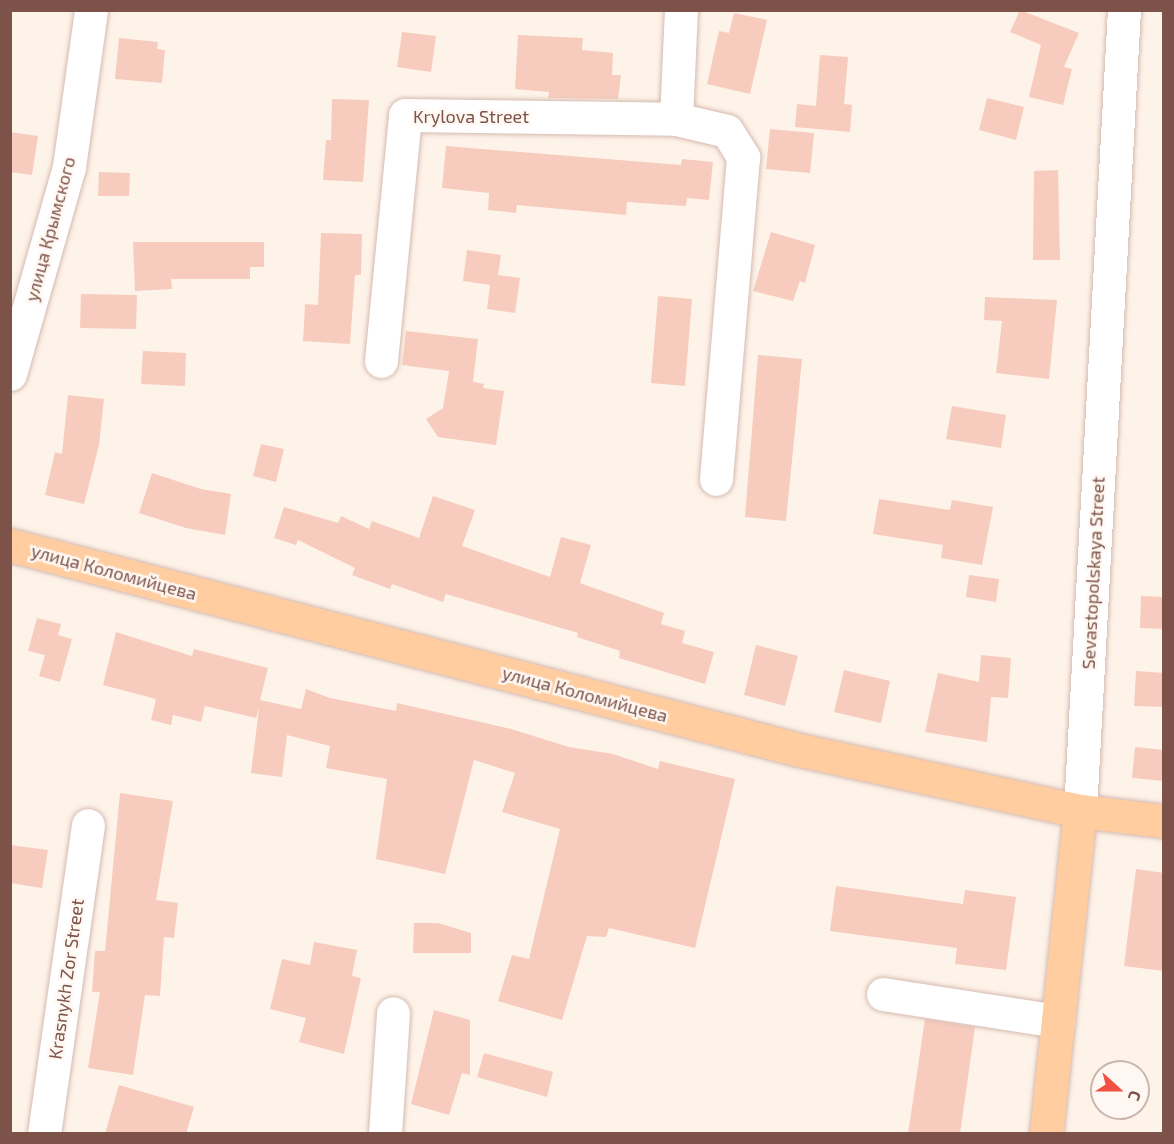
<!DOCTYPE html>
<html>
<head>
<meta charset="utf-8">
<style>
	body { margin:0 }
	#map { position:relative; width:1174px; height:1144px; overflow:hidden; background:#fef3e9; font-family:"Exo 2",sans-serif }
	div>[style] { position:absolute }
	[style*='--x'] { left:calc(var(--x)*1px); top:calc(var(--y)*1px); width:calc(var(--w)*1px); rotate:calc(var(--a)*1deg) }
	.building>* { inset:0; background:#f7ccbe }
	.roads { filter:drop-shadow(0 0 2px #d5bab0) drop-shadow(0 0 2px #d5bab0) }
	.minor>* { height:33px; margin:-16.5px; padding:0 16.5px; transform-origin:16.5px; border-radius:16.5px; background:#fff }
	.major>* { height:33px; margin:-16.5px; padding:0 16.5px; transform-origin:16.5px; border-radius:16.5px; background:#ffcda0 }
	span { translate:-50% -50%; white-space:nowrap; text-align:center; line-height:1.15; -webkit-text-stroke:5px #fff8f2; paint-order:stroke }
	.street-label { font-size:18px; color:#7d5349 }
	.frame { position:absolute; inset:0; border:12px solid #7d5349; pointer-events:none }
	.north { position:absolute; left:1090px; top:1060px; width:60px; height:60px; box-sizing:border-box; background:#fff8f2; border:2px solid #cbb6ae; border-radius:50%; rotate:111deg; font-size:16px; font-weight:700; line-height:24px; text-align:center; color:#7d5349 }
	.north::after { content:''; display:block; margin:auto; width:21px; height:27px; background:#f35044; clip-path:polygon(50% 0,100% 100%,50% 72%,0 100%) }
</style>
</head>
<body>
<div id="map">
	<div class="building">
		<div style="clip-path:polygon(1020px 10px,1079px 33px,1064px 67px,1072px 69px,1063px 105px,1029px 97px,1041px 45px,1010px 32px)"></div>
		<div style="clip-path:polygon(734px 13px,767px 20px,750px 94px,707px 84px,719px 31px,729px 33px)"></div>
		<div style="clip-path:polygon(402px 32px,436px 36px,431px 72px,397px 67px)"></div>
		<div style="clip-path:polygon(518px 35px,583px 38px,582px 50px,613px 53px,612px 75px,621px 75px,618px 99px,548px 98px,549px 92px,515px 89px)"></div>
		<div style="clip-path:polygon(119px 38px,158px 42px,157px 49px,165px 50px,162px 83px,115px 79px)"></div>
		<div style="clip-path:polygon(820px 55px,848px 57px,844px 104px,852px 105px,850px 132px,795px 127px,797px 104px,816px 106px)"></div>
		<div style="clip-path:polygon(987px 98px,1024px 107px,1016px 140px,979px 130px)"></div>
		<div style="clip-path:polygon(332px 99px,369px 100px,363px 182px,323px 180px,326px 140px,331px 140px)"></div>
		<div style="clip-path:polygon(770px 129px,814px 133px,810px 173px,766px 169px)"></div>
		<div style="clip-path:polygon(10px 132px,38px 136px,32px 175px,10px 172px)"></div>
		<div style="clip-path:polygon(446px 146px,681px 165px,682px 159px,713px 162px,709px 200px,687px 198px,686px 206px,627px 202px,626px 215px,517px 205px,516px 213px,488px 210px,489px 193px,442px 188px)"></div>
		<div style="clip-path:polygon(1058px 170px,1060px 260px,1033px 260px,1034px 171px)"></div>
		<div style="clip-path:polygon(99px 172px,130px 173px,129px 196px,98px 196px)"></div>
		<div style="clip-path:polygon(771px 232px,815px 245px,805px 283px,800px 281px,793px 301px,753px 291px)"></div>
		<div style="clip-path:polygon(321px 233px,362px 234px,361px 275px,355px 275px,350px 344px,303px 341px,305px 304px,318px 305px)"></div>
		<div style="clip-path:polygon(133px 242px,264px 242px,264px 267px,250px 267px,250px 279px,171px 279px,172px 289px,135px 291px)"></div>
		<div style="clip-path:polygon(467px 250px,501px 255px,498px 275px,520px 278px,515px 313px,487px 309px,490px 285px,463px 281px)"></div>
		<div style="clip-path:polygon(81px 294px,137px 295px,136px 329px,80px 328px)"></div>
		<div style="clip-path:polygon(658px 296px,692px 299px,685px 386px,651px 383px)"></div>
		<div style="clip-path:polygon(985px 297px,1057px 300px,1049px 379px,996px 373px,1002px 321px,984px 320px)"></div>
		<div style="clip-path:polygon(406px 331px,478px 339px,473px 382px,484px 384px,483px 388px,504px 391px,496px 445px,438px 437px,426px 419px,443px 408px,449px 371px,402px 365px)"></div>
		<div style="clip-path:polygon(143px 351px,186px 353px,185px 386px,141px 384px)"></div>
		<div style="clip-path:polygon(758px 355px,802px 359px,786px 521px,745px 517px)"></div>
		<div style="clip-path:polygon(68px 395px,104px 399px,99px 445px,84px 504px,45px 495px,55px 452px,62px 454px)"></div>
		<div style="clip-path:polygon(952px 406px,1006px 415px,1001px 448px,946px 439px)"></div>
		<div style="clip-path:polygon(261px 444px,284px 449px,276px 482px,253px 476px)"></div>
		<div style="clip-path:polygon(152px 473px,201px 489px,231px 494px,225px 535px,186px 528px,139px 513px)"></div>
		<div style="clip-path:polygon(433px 496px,475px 510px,462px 546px,550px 577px,561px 537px,591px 545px,580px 583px,664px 613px,661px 624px,685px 631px,682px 643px,714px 652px,705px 684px,619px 658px,620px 651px,577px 637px,578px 633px,446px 594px,443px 602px,392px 584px,390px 589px,352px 575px,355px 568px,298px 540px,296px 545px,274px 538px,284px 507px,338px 523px,341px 516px,369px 529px,372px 521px,419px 538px)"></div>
		<div style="clip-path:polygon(879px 499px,950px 510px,952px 500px,993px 507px,982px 565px,941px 558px,943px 545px,873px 534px)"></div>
		<div style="clip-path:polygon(969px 575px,999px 579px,996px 602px,966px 597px)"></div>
		<div style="clip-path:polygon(1141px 596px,1164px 597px,1164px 629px,1140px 628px)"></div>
		<div style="clip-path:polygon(37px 618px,61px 624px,58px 635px,72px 639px,60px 682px,39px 676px,45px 655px,28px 651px)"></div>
		<div style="clip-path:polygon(116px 632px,192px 656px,194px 649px,268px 668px,260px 700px,301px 709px,306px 689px,330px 698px,396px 711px,397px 703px,511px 729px,569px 747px,613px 754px,658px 769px,660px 761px,735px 779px,695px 948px,609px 928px,606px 937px,587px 936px,562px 1020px,498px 1001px,512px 955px,529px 959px,560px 829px,502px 812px,515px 773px,474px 760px,445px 874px,376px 859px,387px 779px,326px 768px,330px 746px,287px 735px,282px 777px,251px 773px,259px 708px,256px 718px,205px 706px,201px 722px,173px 715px,171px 725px,151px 720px,156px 699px,103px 685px)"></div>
		<div style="clip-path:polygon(756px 645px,798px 656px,785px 706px,744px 695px)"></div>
		<div style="clip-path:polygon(981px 655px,1011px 658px,1008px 698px,991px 697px,987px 742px,925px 732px,938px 673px,979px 682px)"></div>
		<div style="clip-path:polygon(844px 670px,890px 681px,881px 723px,834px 712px)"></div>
		<div style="clip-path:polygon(1136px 671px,1164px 673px,1164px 707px,1134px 706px)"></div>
		<div style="clip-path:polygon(1135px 747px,1164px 750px,1164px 781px,1132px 778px)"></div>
		<div style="clip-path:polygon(120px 793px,173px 801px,156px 900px,178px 903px,174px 938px,164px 937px,160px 996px,145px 995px,133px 1075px,88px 1068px,100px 992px,92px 992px,95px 951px,105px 951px)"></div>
		<div style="clip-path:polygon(10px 845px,48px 850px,42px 888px,10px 883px)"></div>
		<div style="clip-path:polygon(1136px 869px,1164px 873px,1164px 971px,1124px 966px)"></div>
		<div style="clip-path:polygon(836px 886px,963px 904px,965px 890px,1016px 897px,1006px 970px,955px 964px,957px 948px,830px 931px)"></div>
		<div style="clip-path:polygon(414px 923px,438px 923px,471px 933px,471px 953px,413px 953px)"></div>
		<div style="clip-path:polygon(314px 942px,357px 950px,352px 976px,361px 978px,344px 1054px,299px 1042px,306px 1018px,270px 1009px,282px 959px,310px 965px)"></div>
		<div style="clip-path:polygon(434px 1010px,470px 1020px,470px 1075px,462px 1073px,449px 1115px,411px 1104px)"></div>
		<div style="clip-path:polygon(925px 1019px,975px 1027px,960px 1134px,908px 1134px)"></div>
		<div style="clip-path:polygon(484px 1053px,553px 1072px,547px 1097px,477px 1077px)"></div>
		<div style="clip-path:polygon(119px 1085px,194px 1107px,186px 1134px,105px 1134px)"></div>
	</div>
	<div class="roads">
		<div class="minor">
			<div style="--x:676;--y:119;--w:109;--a:-87.4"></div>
			<div style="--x:381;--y:361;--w:247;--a:-84.4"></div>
			<div style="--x:405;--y:115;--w:271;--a:0.8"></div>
			<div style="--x:676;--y:119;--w:52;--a:13.2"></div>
			<div style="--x:727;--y:131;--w:31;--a:58"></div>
			<div style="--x:743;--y:157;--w:323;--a:94.8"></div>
			<div style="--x:10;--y:374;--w:215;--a:-74.1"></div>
			<div style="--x:69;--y:167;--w:159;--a:-82"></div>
			<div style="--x:1080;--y:811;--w:802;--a:-86.86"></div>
			<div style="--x:883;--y:994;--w:177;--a:8.8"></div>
			<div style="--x:44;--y:1134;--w:312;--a:-81.9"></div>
			<div style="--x:385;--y:1134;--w:121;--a:-86.2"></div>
		</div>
		<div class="major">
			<div style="--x:10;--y:545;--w:816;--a:14.55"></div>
			<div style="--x:800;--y:750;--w:287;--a:12.3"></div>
			<div style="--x:1080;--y:811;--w:85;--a:6.8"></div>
			<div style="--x:1046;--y:1134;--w:325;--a:-84"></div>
		</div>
	</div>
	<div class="street-label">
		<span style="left:471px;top:116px">Krylova Street</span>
		<span style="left:50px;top:229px;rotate:-75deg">улица Крымского</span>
		<span style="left:114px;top:572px;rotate:15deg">улица Коломийцева</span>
		<span style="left:1093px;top:573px;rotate:-87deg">Sevastopolskaya Street</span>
		<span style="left:585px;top:694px;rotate:15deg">улица Коломийцева</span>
		<span style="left:66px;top:979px;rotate:-82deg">Krasnykh Zor Street</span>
	</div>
	<div class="frame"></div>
	<div class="north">С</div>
</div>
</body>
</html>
